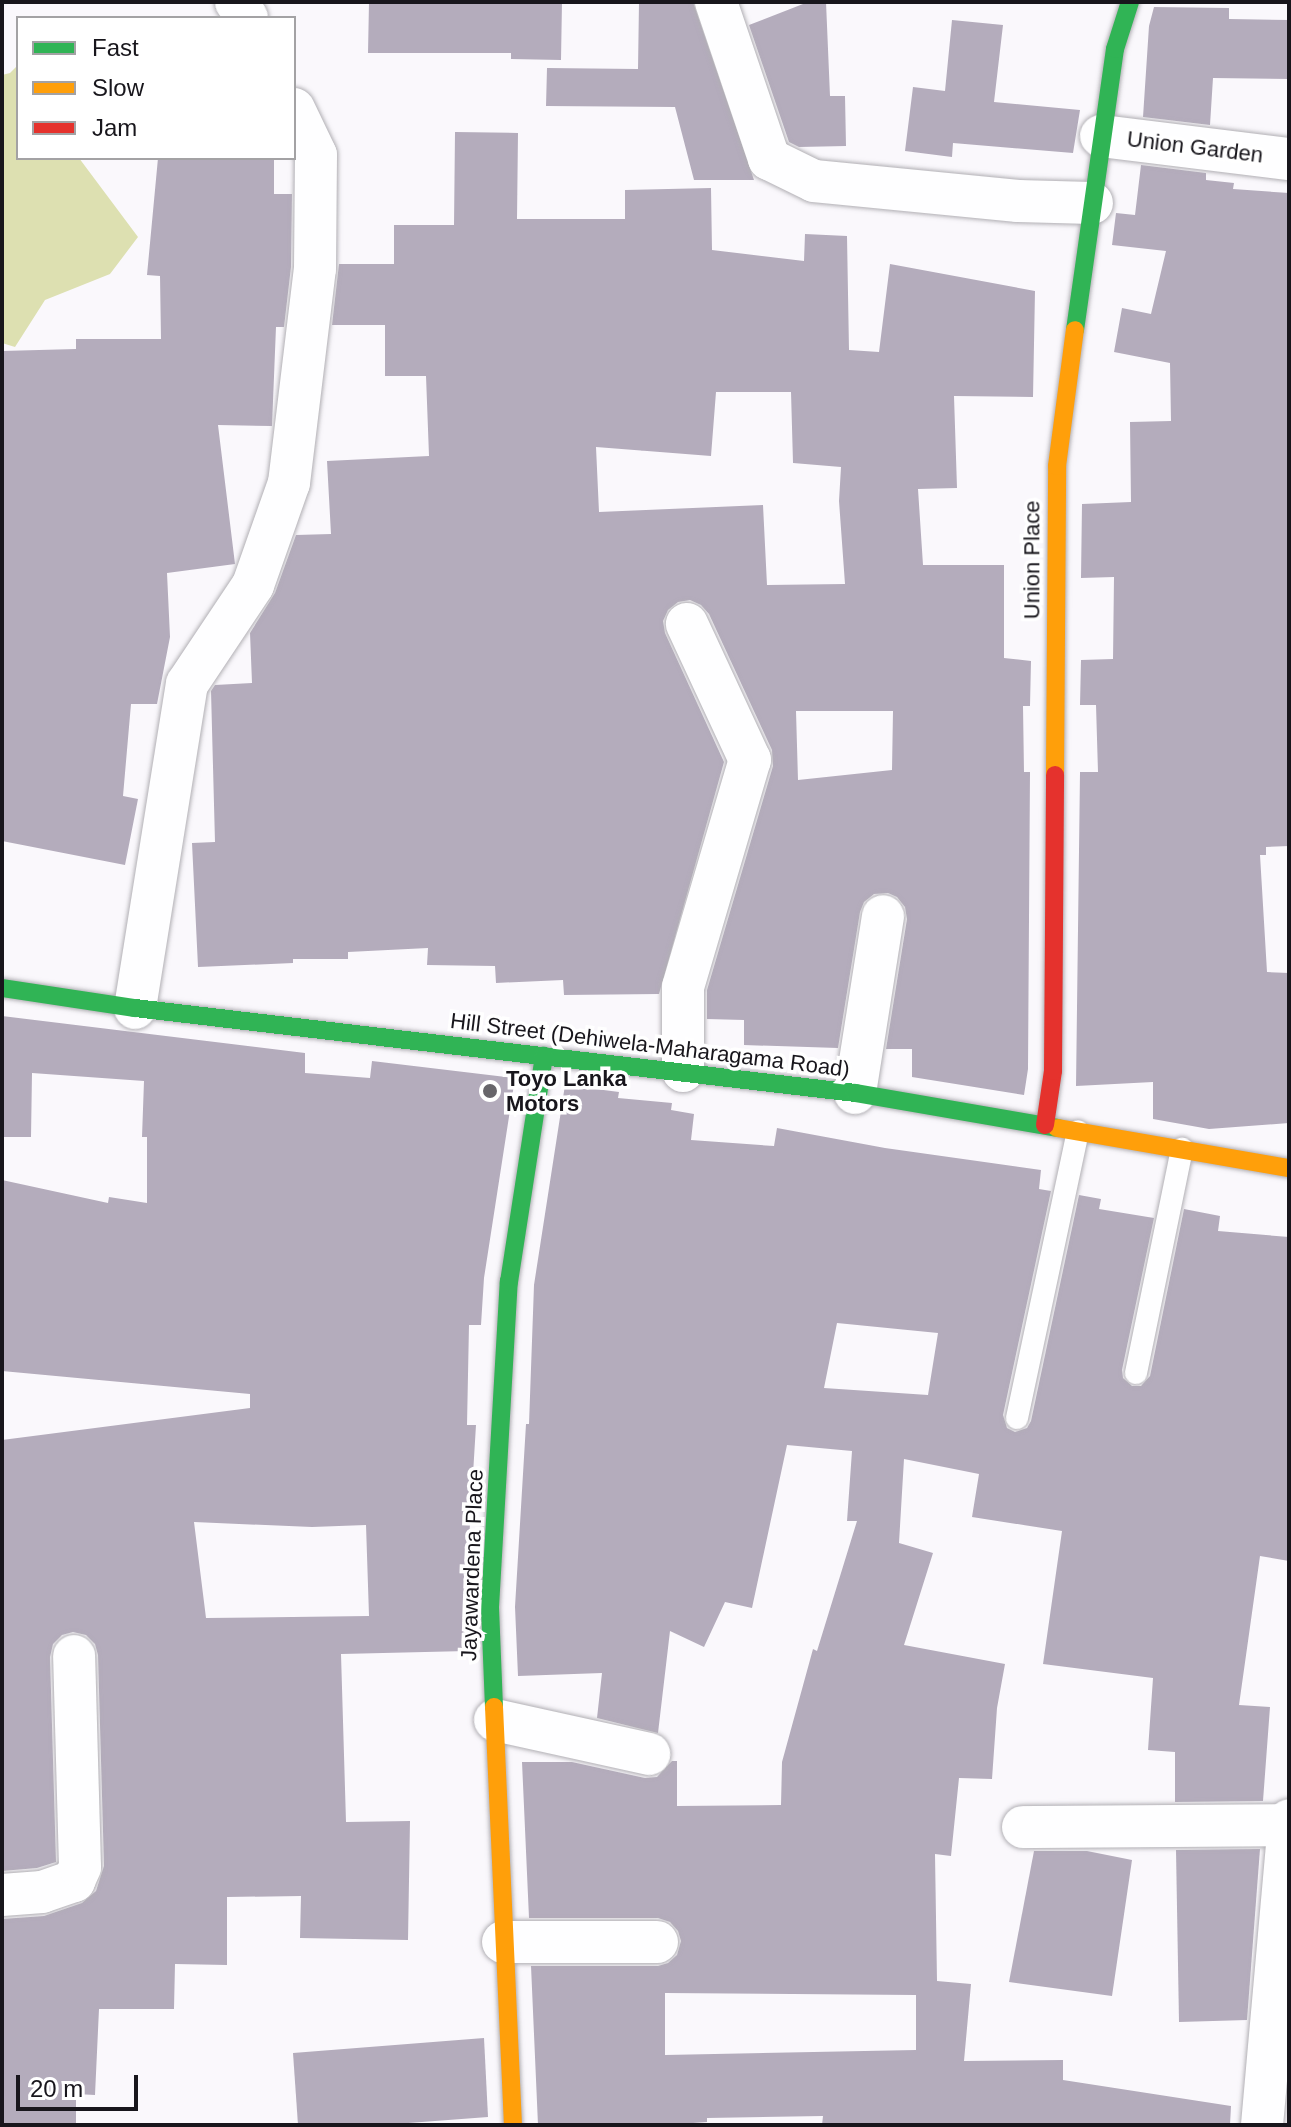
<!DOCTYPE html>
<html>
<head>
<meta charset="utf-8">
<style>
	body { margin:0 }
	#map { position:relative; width:1291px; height:2127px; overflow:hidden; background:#faf8fc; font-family:Helvetica,sans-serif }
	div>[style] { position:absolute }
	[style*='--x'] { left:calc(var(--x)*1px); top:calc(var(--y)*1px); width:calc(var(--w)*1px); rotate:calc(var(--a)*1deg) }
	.green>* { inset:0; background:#dde0b1 }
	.building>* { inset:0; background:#b4acbc }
	.roads { filter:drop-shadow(0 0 2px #b1afb4) drop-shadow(0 0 2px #b1afb4) }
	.lane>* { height:22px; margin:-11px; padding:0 11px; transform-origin:11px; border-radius:11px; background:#fefeff }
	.street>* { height:42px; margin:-21px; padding:0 21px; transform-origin:21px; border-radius:21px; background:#fefeff }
	.fast>* { height:18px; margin:-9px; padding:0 9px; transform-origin:9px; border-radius:9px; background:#30b455 }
	.slow>* { height:18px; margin:-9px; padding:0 9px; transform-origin:9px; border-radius:9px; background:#ff9f0a }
	.jam>* { height:18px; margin:-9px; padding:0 9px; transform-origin:9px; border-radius:9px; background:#e5322d }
	.dots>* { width:22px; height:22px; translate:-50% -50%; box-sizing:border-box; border:4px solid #fff; border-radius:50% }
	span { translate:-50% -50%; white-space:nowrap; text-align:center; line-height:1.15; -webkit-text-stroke:7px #fff; paint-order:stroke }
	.street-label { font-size:22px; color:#18161c }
	.poi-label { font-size:22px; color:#18161c; font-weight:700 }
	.left { translate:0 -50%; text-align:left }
	.frame { position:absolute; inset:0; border:4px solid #18161c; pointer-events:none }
	.legend { position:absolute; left:16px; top:16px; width:280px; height:144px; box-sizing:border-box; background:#fff; border:2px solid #a3a2a4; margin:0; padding:10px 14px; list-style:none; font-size:24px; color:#18161c }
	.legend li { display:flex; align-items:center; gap:16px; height:40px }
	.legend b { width:40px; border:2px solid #a3a2a4 }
	.scale { position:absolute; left:16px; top:2075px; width:122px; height:36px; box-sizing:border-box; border:4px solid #18161c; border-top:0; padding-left:10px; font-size:24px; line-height:28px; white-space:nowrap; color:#18161c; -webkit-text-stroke:6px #fff; paint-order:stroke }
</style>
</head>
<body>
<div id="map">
	<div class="green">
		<div style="clip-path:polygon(18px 65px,18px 158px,79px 158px,138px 237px,110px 274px,45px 300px,15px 347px,2px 343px,2px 75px,10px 73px)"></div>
	</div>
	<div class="building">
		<div style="clip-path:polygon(369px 2px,562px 2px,561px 60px,511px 59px,511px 53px,368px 53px)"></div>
		<div style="clip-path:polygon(639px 2px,693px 2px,754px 180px,694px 180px,675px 107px,546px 106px,547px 68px,638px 69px)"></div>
		<div style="clip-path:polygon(826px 2px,830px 96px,845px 96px,846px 146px,799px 147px,789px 142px,749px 25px,803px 4px)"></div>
		<div style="clip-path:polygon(1154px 7px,1229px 8px,1229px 19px,1289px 20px,1289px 79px,1213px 78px,1210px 125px,1143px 117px,1149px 26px)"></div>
		<div style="clip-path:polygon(952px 20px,1003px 25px,994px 102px,1080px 110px,1073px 153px,953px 143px,952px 157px,905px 151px,913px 87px,945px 91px)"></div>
		<div style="clip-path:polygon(evenodd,455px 132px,518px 133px,517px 219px,625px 219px,625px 190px,711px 188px,712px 250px,804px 261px,805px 234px,847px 236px,849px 350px,879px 352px,890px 264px,1035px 291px,1033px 397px,954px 396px,957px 488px,918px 489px,923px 565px,1004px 565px,1004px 658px,1031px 661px,1030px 706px,1023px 706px,1024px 772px,1030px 772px,1028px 1069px,1024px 1095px,912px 1077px,912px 1049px,886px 1049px,907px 919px,905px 907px,897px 897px,888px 893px,874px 894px,864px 902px,860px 912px,838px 1048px,744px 1045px,744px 1020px,707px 1019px,707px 990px,773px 766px,772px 750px,709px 614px,701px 605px,690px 600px,678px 602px,668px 610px,663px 621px,665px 633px,724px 762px,659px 994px,564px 995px,563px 980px,496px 983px,495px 966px,427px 965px,428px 948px,348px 952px,348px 959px,293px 959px,293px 963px,198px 967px,192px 843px,215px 842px,211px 691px,215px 685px,252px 683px,250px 633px,275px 593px,296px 535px,331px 534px,327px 461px,429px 456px,426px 376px,385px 376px,385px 325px,332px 325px,339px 264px,394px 264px,394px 225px,454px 225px,455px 132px,716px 392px,791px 392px,793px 463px,841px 467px,839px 501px,845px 584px,767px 585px,763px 505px,599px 512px,596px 447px,711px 456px,716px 392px,455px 132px,796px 711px,893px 711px,892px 770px,798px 780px,796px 711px)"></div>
		<div style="clip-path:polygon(158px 158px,274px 158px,274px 194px,292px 194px,291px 267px,284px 327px,276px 327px,272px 426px,218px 425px,235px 564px,167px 573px,170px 637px,157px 704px,131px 704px,123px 796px,138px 799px,125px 865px,2px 841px,2px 351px,76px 349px,76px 339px,161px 339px,160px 276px,147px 275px)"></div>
		<div style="clip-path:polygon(1141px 165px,1206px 173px,1206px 180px,1234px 183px,1233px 189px,1289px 193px,1289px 846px,1266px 847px,1266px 855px,1260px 855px,1267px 972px,1289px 973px,1289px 1123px,1209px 1129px,1153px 1119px,1153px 1082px,1076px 1086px,1080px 772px,1098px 772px,1096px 705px,1080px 705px,1081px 660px,1113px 659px,1114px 577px,1081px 578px,1082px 504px,1131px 502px,1130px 422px,1171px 421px,1170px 363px,1114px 352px,1122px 308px,1151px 314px,1166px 251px,1112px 245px,1116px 213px,1135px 215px)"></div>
		<div style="clip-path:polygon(evenodd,2px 1016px,305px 1053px,305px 1073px,370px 1078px,372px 1061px,515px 1078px,484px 1278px,481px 1325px,469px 1325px,467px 1425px,476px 1425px,465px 1606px,467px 1651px,341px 1654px,346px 1822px,410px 1821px,408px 1940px,300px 1938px,301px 1896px,227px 1897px,227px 1965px,175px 1964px,174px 2009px,99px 2009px,95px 2095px,76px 2094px,76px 2125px,2px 2125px,2px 1919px,44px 1916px,82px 1903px,96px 1891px,104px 1866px,98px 1655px,95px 1644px,86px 1635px,73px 1632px,62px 1635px,53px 1644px,50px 1657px,56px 1862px,37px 1868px,2px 1871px,2px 1440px,250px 1408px,250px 1394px,2px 1371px,2px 1180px,108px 1203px,109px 1197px,147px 1203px,147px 1137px,142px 1137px,144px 1081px,32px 1073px,31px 1137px,2px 1137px,2px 1016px,194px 1522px,312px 1527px,366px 1525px,369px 1616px,206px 1618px,194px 1522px)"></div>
		<div style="clip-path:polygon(evenodd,565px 1085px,619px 1092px,618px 1098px,672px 1103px,671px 1110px,694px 1114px,691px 1140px,774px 1146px,777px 1128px,885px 1148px,1041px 1170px,1039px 1189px,1051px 1191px,1003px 1415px,1007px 1428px,1015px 1432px,1027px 1428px,1031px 1421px,1079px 1195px,1101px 1199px,1099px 1209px,1154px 1218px,1122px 1370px,1123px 1378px,1132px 1386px,1141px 1386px,1150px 1376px,1184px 1209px,1220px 1216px,1218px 1231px,1289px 1237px,1289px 1561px,1260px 1556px,1239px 1705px,1270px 1707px,1263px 1801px,1175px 1802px,1175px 1752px,1148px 1750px,1153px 1678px,1043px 1664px,1062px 1531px,972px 1517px,979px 1474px,904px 1459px,899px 1543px,933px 1553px,904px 1645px,1005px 1664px,997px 1708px,992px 1779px,959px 1778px,951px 1856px,935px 1854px,937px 1981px,971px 1984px,964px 2061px,1063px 2060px,1063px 2080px,1231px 2106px,1230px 2125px,822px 2125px,823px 2116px,707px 2118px,707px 2122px,665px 2125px,538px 2125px,531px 1966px,658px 1966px,668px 1963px,677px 1955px,681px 1941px,678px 1931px,670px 1922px,658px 1918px,529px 1918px,522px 1762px,572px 1762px,645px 1778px,657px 1777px,672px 1761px,677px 1761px,677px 1806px,781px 1805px,782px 1762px,813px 1649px,817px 1651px,857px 1521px,847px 1521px,852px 1451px,787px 1445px,752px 1608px,725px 1602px,704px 1647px,670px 1631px,658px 1733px,597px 1718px,602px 1673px,518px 1676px,515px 1607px,526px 1424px,529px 1424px,534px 1285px,565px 1085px,837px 1323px,938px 1333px,928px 1395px,824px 1388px,837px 1323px,565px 1085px,665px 1993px,916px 1995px,916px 2050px,665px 2055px,665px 1993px)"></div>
		<div style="clip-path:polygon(1260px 1849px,1247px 2020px,1179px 2022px,1176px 1850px)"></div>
		<div style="clip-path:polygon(1034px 1851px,1087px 1851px,1132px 1860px,1112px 1996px,1009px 1982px)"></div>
		<div style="clip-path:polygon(484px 2038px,488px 2117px,382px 2125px,298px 2125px,293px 2053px)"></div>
	</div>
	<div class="roads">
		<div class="lane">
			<div style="--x:1136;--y:1373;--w:229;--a:-78.4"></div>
			<div style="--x:1017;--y:1418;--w:293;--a:-78"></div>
		</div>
		<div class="street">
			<div style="--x:236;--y:2;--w:19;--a:55"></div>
			<div style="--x:716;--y:2;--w:166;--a:71.3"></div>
			<div style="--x:769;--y:159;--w:50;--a:26.1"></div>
			<div style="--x:814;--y:181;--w:205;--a:5.6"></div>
			<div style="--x:1018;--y:201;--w:74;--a:1.5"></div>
			<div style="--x:1101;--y:136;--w:189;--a:7"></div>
			<div style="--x:135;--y:1008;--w:328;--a:-80.9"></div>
			<div style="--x:187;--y:684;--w:119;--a:-56.3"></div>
			<div style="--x:253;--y:585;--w:108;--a:-70.6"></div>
			<div style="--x:289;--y:483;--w:216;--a:-83.1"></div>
			<div style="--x:315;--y:269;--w:114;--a:-89.5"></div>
			<div style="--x:316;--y:155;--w:51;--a:-115.6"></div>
			<div style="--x:683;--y:1071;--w:84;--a:-90"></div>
			<div style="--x:683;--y:987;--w:237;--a:-73.6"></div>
			<div style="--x:750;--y:760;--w:150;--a:-114.9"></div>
			<div style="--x:855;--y:1093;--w:179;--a:-81"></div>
			<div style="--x:495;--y:1720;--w:158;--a:12.4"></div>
			<div style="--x:1023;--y:1827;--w:265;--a:-0.4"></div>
			<div style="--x:2;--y:1895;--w:40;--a:-4.3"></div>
			<div style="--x:42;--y:1892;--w:34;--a:-19"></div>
			<div style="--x:74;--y:1881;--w:15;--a:-67"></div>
			<div style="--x:80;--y:1867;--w:211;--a:-91.6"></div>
			<div style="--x:503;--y:1942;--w:154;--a:0"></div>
			<div style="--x:1262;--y:2125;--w:306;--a:-84.9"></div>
		</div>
		<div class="fast">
			<div style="--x:1075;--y:330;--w:284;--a:-81.9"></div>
			<div style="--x:1115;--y:49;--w:49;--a:-72.3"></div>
			<div style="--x:2;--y:988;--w:134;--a:8.6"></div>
			<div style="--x:135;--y:1008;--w:725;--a:6.73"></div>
			<div style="--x:855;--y:1093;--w:205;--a:9.8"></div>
			<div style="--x:494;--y:1707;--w:100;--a:-92.3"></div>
			<div style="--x:490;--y:1607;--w:326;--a:-86.7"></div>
			<div style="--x:509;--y:1282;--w:229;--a:-81.2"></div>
		</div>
		<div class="slow">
			<div style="--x:1055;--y:775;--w:309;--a:-89.6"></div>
			<div style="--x:1057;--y:466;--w:137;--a:-82.5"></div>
			<div style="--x:1057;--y:1128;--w:235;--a:9.8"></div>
			<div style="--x:494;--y:1707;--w:418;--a:87.4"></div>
		</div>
		<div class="jam">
			<div style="--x:1045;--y:1125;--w:55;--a:-81.6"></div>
			<div style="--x:1053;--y:1071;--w:296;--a:-89.6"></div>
		</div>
	</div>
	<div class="dots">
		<div style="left:490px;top:1091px;background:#67656a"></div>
	</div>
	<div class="street-label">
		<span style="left:1195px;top:147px;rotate:7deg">Union Garden</span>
		<span style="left:1032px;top:560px;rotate:-90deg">Union Place</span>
		<span style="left:650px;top:1045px;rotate:7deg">Hill Street (Dehiwela-Maharagama Road)</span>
		<span style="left:472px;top:1565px;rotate:-88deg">Jayawardena Place</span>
	</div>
	<div class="poi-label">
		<span class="left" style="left:506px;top:1091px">Toyo Lanka<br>Motors</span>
	</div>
	<div class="frame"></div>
	<ul class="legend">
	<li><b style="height:10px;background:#30b455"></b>Fast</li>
	<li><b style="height:10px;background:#ff9f0a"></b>Slow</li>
	<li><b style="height:10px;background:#e5322d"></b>Jam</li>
	</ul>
	<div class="scale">20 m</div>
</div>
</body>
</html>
